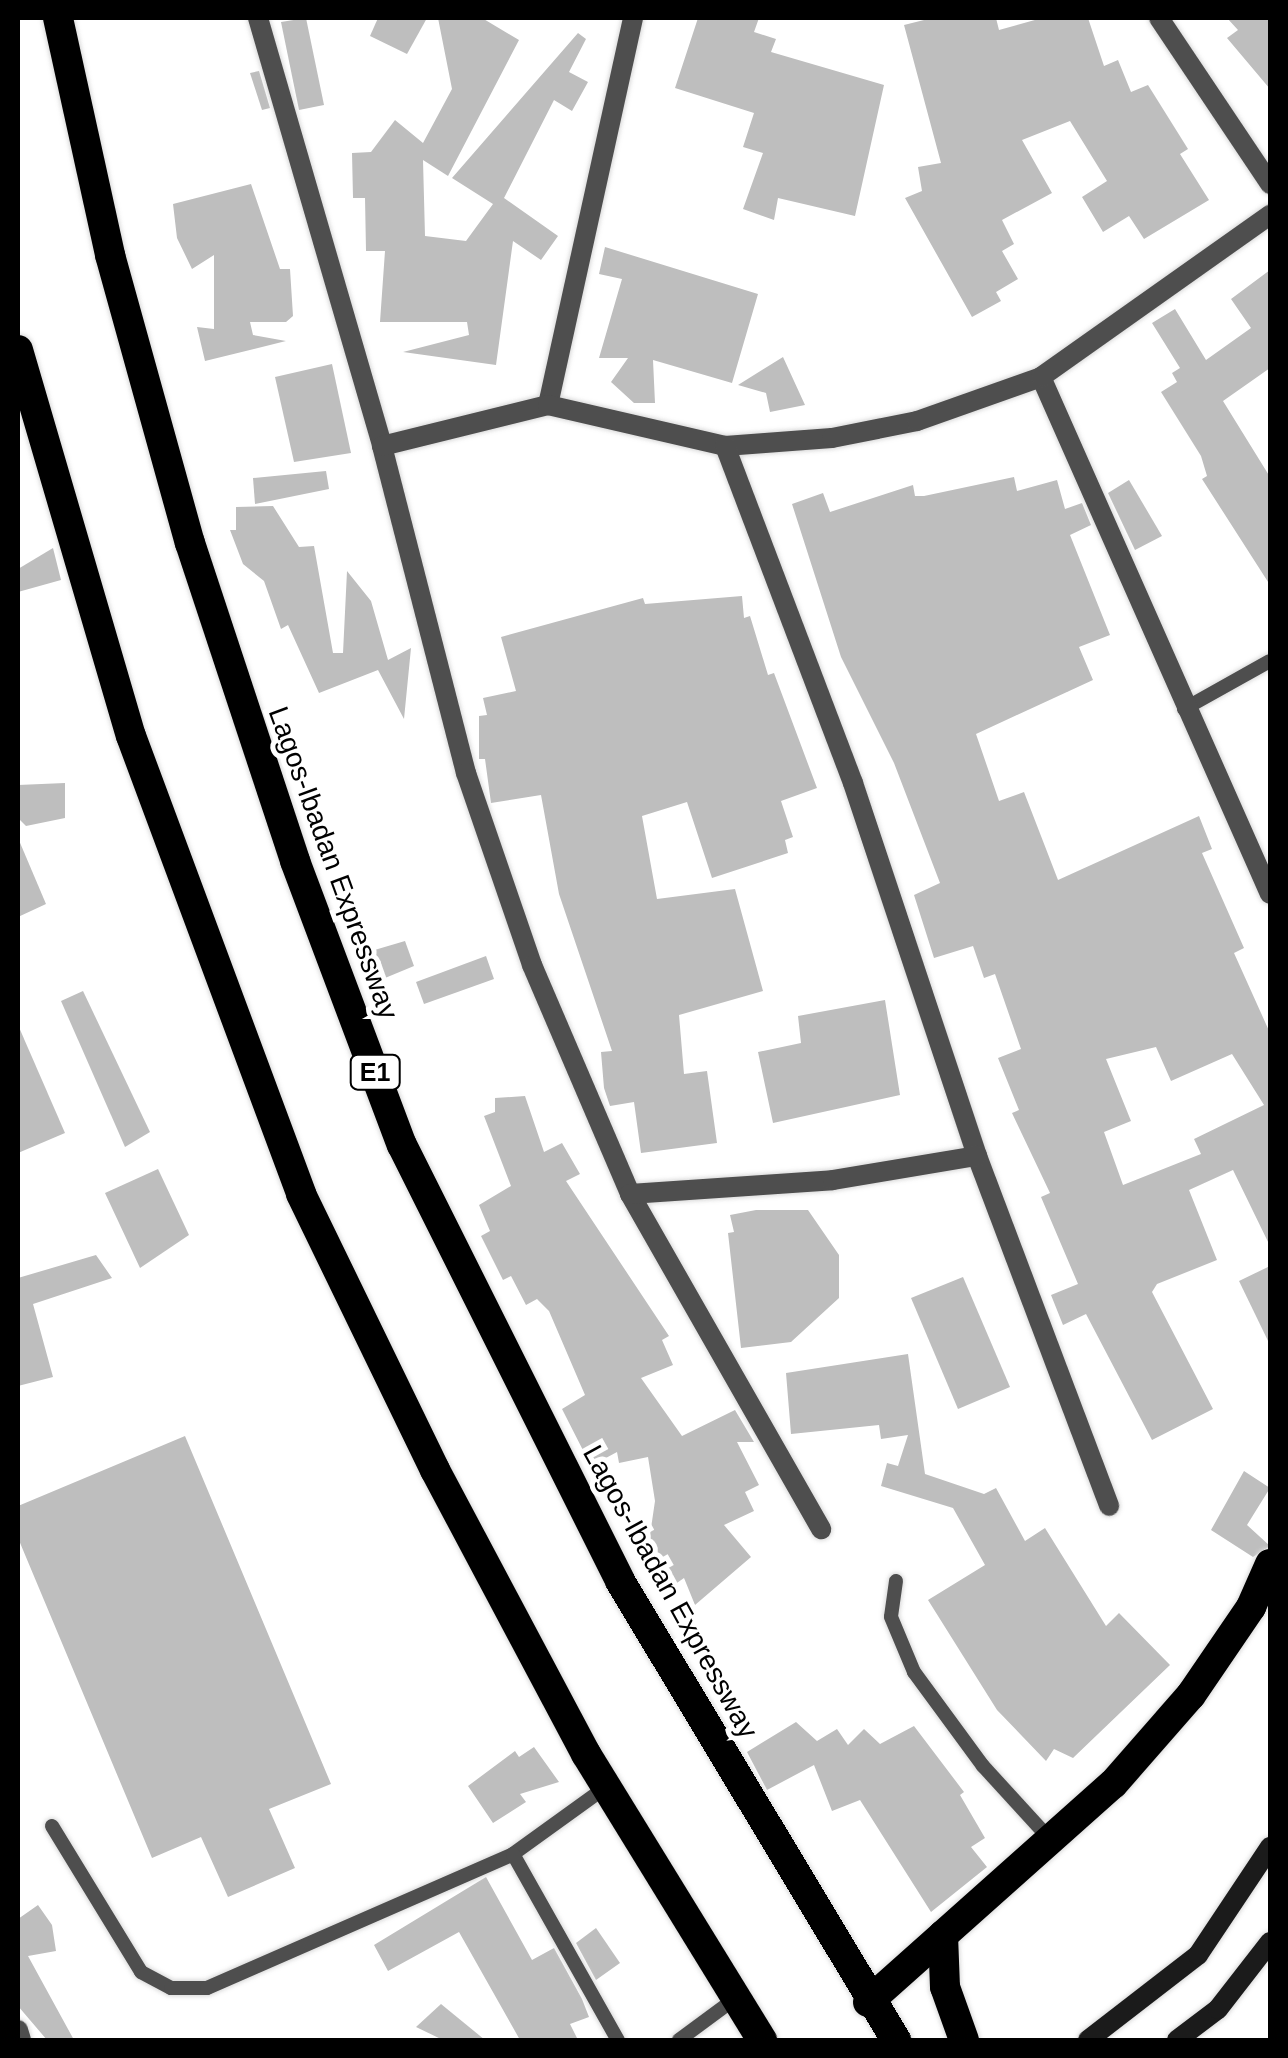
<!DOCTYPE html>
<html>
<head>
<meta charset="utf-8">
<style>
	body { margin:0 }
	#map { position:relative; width:1288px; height:2058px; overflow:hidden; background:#fff; font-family:Helvetica,sans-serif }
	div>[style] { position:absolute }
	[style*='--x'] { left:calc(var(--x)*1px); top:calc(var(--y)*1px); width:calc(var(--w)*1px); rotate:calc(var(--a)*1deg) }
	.building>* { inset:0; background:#bebebe }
	.roads { filter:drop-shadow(0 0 2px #dbdbdb) drop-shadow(0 0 2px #dbdbdb) }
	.service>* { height:14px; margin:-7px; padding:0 7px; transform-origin:7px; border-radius:7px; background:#4e4e4e }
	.minor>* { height:20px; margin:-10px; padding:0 10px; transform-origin:10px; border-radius:10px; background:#4e4e4e }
	.tertiary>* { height:20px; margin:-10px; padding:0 10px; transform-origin:10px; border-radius:10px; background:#4e4e4e }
	.secondary>* { height:20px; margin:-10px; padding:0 10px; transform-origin:10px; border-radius:10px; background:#1b1b1b }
	.motorway>* { height:30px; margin:-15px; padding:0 15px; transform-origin:15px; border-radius:15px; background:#000 }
	span { translate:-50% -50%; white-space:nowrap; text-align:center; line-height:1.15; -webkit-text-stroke:10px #fff; paint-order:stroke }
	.shield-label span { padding:2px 8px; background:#fff; border:2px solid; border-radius:8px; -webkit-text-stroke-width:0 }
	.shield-label { font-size:25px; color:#000; font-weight:700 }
	.street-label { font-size:28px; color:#000 }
	.frame { position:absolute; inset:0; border:20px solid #000; pointer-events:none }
</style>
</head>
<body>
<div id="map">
	<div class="building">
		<div style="clip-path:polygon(306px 18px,324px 105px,299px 110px,281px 22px)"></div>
		<div style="clip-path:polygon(378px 18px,427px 18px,407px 54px,370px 36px)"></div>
		<div style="clip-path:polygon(438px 18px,482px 18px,519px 40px,448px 176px,423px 160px,425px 236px,466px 241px,493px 204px,452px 178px,578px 33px,586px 39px,569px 72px,588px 82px,572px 111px,554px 100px,504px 198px,558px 236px,541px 260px,513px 241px,496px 365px,403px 352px,469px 335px,467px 322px,380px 322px,385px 251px,366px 251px,365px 198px,353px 198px,352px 153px,371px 152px,395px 120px,423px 143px,452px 89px)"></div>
		<div style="clip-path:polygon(698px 18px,759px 18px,754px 32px,776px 39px,771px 52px,884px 85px,855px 216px,778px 198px,774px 220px,743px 209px,763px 153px,743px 147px,754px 113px,675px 88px)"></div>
		<div style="clip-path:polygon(932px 18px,996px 18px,999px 30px,1042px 18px,1088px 18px,1104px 66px,1118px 60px,1131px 92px,1148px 85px,1188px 149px,1180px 154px,1209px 200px,1144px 239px,1129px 216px,1103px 232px,1082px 197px,1107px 181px,1070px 121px,1022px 140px,1052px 193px,1002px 220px,1014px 244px,1002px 251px,1018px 279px,996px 292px,1001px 301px,972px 317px,905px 198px,922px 191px,918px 167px,941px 163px,904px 25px)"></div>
		<div style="clip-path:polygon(1227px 18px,1270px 18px,1270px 89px,1227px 38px,1238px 30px)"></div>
		<div style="clip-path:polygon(259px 71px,270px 108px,262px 110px,250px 73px)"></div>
		<div style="clip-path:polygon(251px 184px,280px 269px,290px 269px,293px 316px,286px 322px,250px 322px,253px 335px,286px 341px,205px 361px,197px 327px,214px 329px,214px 255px,192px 269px,177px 238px,173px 204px)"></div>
		<div style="clip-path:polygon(605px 247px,758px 294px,732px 383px,653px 360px,655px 403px,634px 403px,611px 382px,628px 358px,599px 358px,622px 279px,599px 274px)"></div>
		<div style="clip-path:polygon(1270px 270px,1270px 368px,1223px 401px,1270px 477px,1270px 585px,1202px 479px,1207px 476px,1201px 456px,1161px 392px,1177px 382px,1172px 373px,1180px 368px,1152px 323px,1175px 309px,1206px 360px,1251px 328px,1231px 299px)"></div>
		<div style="clip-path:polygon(783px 357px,805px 405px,770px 412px,766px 393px,738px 385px)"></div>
		<div style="clip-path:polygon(332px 364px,351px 453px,294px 462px,275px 377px)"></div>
		<div style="clip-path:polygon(326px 471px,329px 489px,255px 504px,253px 478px)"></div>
		<div style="clip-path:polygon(evenodd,1014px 477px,1017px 491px,1057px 480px,1065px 509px,1082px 503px,1091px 525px,1070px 535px,1110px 635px,1079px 647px,1093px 680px,976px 734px,999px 801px,1024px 792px,1058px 880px,1199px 816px,1212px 849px,1202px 853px,1244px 948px,1234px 953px,1270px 1033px,1270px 1246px,1233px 1170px,1189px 1190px,1217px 1260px,1157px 1284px,1152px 1292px,1213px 1409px,1152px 1440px,1086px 1314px,1063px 1325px,1051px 1295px,1078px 1284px,1041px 1197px,1050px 1193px,1012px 1113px,1019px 1110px,998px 1058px,1021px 1049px,995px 974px,984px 978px,973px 946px,934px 958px,914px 895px,940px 883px,894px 763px,841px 657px,792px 504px,823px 493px,830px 512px,913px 485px,915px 496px,924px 496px,1014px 477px,1156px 1047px,1171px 1081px,1232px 1054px,1264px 1105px,1194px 1139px,1201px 1154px,1123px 1185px,1104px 1132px,1131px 1121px,1106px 1059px,1156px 1047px)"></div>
		<div style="clip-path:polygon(1129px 480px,1162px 536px,1135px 550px,1108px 493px)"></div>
		<div style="clip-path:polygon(273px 506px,299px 547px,314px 546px,333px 653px,343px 653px,347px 571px,371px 601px,388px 660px,411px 648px,404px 719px,378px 670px,319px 693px,288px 625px,281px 629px,264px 581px,243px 564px,230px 530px,236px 530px,236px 507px)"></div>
		<div style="clip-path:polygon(53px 548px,61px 580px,18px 592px,18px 569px)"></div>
		<div style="clip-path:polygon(742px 596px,744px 618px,750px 616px,768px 675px,774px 673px,817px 788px,781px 801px,793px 837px,785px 840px,788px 853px,712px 878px,687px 802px,642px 816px,657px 899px,735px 889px,763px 991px,679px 1015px,684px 1074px,707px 1071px,717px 1143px,641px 1153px,634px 1102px,610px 1106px,604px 1088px,601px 1052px,612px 1051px,559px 894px,541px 795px,491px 803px,485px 759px,479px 759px,479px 716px,487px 715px,483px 698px,516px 691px,501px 637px,643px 598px,645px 604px)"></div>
		<div style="clip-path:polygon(65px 783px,65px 818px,26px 826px,18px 818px,18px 785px)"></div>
		<div style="clip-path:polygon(18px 838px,46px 904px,18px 917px)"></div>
		<div style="clip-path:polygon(405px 941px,414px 966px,373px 983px,361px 954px)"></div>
		<div style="clip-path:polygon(486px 956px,494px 979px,424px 1004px,416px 982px)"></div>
		<div style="clip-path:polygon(83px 991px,150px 1132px,125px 1147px,61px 1001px)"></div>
		<div style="clip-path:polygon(885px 1000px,900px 1095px,773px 1123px,758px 1052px,801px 1043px,798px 1016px)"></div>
		<div style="clip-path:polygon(18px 1025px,65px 1133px,18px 1153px)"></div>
		<div style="clip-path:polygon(525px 1096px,544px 1152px,562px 1143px,580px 1174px,566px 1181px,669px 1336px,662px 1340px,673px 1365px,641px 1378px,682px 1436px,735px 1410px,754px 1442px,737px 1442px,759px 1485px,745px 1492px,754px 1511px,724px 1525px,751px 1557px,695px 1605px,684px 1578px,674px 1585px,641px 1541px,650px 1535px,655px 1501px,648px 1457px,619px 1463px,617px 1452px,591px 1466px,562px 1409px,585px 1395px,549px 1311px,537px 1299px,526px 1305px,511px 1276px,503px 1280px,481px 1236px,490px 1231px,479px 1205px,511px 1186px,484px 1116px,495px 1112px,495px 1098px)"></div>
		<div style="clip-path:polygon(158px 1169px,189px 1235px,140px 1268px,105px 1193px)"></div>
		<div style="clip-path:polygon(756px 1210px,808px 1210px,839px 1255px,839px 1298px,791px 1342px,741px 1348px,728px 1233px,734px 1232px,730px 1215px)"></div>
		<div style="clip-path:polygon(96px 1255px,112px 1278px,33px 1304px,53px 1377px,18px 1386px,18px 1278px)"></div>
		<div style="clip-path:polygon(1270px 1266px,1270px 1345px,1239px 1281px)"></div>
		<div style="clip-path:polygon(963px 1277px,1010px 1387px,958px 1409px,911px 1298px)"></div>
		<div style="clip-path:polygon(908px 1354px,925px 1474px,984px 1494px,996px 1488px,1025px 1541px,1045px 1528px,1106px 1626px,1119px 1613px,1170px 1665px,1073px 1758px,1054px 1749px,1046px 1761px,997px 1710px,928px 1600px,985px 1565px,953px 1508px,881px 1486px,887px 1463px,898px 1466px,908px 1435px,881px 1439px,879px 1425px,791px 1434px,786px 1373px)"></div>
		<div style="clip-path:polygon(185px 1436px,331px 1784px,269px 1809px,295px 1868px,228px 1897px,201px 1837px,152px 1858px,18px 1538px,18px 1506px)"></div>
		<div style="clip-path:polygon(1244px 1471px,1270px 1488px,1247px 1525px,1270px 1546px,1253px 1557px,1211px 1530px)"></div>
		<div style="clip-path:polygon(796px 1722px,817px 1741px,837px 1729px,848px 1745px,864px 1729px,880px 1744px,914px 1726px,964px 1792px,960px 1795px,985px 1838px,971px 1847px,987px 1867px,931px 1912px,860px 1800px,832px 1811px,814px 1765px,767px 1790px,747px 1752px)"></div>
		<div style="clip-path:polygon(534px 1747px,559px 1782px,520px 1794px,526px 1802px,493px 1823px,468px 1786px,515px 1751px,519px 1757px)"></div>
		<div style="clip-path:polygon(486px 1877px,532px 1960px,554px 1948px,582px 1999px,589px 2017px,570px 2024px,578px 2040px,520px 2040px,459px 1932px,388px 1971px,374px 1945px)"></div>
		<div style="clip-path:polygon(38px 1905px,52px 1925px,56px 1951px,28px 1956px,74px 2040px,47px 2040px,18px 2006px,18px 1919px)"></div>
		<div style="clip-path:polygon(596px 1928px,620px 1963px,596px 1980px,576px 1943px)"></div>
		<div style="clip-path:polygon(441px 2004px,485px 2040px,443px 2040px,416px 2027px)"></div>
	</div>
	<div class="roads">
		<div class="service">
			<div style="--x:1184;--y:709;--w:98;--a:-29.2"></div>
			<div style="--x:896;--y:1581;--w:36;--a:98"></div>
			<div style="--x:891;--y:1617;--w:60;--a:67.3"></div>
			<div style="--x:914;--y:1672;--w:117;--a:53.7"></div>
			<div style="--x:983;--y:1766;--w:99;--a:47.5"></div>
			<div style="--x:52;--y:1826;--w:171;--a:58.6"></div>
			<div style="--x:141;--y:1972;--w:34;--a:28"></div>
			<div style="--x:171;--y:1988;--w:36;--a:0"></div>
			<div style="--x:207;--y:1988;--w:334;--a:-23.6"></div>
			<div style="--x:513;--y:1854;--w:115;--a:-35.8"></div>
			<div style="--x:513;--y:1854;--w:214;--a:60.6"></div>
			<div style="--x:679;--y:2040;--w:71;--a:-36.4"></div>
		</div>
		<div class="minor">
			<div style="--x:258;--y:18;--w:446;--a:73.8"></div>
			<div style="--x:382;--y:446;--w:338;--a:75.6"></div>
			<div style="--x:466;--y:773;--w:203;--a:71"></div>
			<div style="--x:532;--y:965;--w:249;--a:66.8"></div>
			<div style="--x:630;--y:1194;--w:386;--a:60.3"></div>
			<div style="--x:1159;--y:18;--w:200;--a:56.2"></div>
			<div style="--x:1041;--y:377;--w:565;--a:66.11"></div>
			<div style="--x:548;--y:405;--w:396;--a:-77.6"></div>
			<div style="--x:382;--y:446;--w:171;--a:-13.9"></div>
			<div style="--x:548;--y:405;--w:182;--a:13"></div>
			<div style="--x:725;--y:446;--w:107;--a:-4.3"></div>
			<div style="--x:832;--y:438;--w:87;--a:-11.3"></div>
			<div style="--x:917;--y:421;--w:132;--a:-19.5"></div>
			<div style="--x:1041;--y:377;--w:281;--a:-35.3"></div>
			<div style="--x:725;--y:446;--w:360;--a:69.2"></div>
			<div style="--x:853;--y:783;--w:393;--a:71.6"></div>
			<div style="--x:977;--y:1156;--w:374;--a:69.3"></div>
			<div style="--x:630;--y:1194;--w:203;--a:-3.9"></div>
			<div style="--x:833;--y:1180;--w:146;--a:-9.5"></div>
		</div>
		<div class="tertiary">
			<div style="--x:18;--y:2030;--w:10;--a:73"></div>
		</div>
		<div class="secondary">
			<div style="--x:1088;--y:2040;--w:139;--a:-37.7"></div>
			<div style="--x:1198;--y:1955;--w:130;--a:-56.3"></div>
			<div style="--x:1177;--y:2040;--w:51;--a:-37.1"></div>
			<div style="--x:1218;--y:2009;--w:85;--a:-52.2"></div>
		</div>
		<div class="motorway">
			<div style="--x:58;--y:18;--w:243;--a:77.6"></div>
			<div style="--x:110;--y:255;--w:299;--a:74.5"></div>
			<div style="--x:190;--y:543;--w:335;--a:71.7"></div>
			<div style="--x:295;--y:861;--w:303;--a:69.4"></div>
			<div style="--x:402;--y:1145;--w:487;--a:63.4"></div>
			<div style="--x:620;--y:1581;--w:536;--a:58.98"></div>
			<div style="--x:18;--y:350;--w:402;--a:73.7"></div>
			<div style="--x:131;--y:736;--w:489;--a:69.6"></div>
			<div style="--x:301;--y:1194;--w:307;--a:64.1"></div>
			<div style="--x:435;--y:1470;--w:322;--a:62"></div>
			<div style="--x:586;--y:1754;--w:336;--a:58.4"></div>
			<div style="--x:943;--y:1935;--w:52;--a:87.8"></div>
			<div style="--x:945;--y:1987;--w:56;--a:70.3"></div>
			<div style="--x:868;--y:2002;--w:328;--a:-41.7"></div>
			<div style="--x:1113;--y:1784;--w:118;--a:-48.8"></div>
			<div style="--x:1191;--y:1695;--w:107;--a:-55.7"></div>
			<div style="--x:1251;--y:1607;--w:47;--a:-66.2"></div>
		</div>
	</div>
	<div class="shield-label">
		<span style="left:375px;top:1072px">E1</span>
	</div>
	<div class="street-label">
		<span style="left:333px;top:863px;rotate:70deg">Lagos-Ibadan Expressway</span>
		<span style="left:670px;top:1592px;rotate:61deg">Lagos-Ibadan Expressway</span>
	</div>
	<div class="frame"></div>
</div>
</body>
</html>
